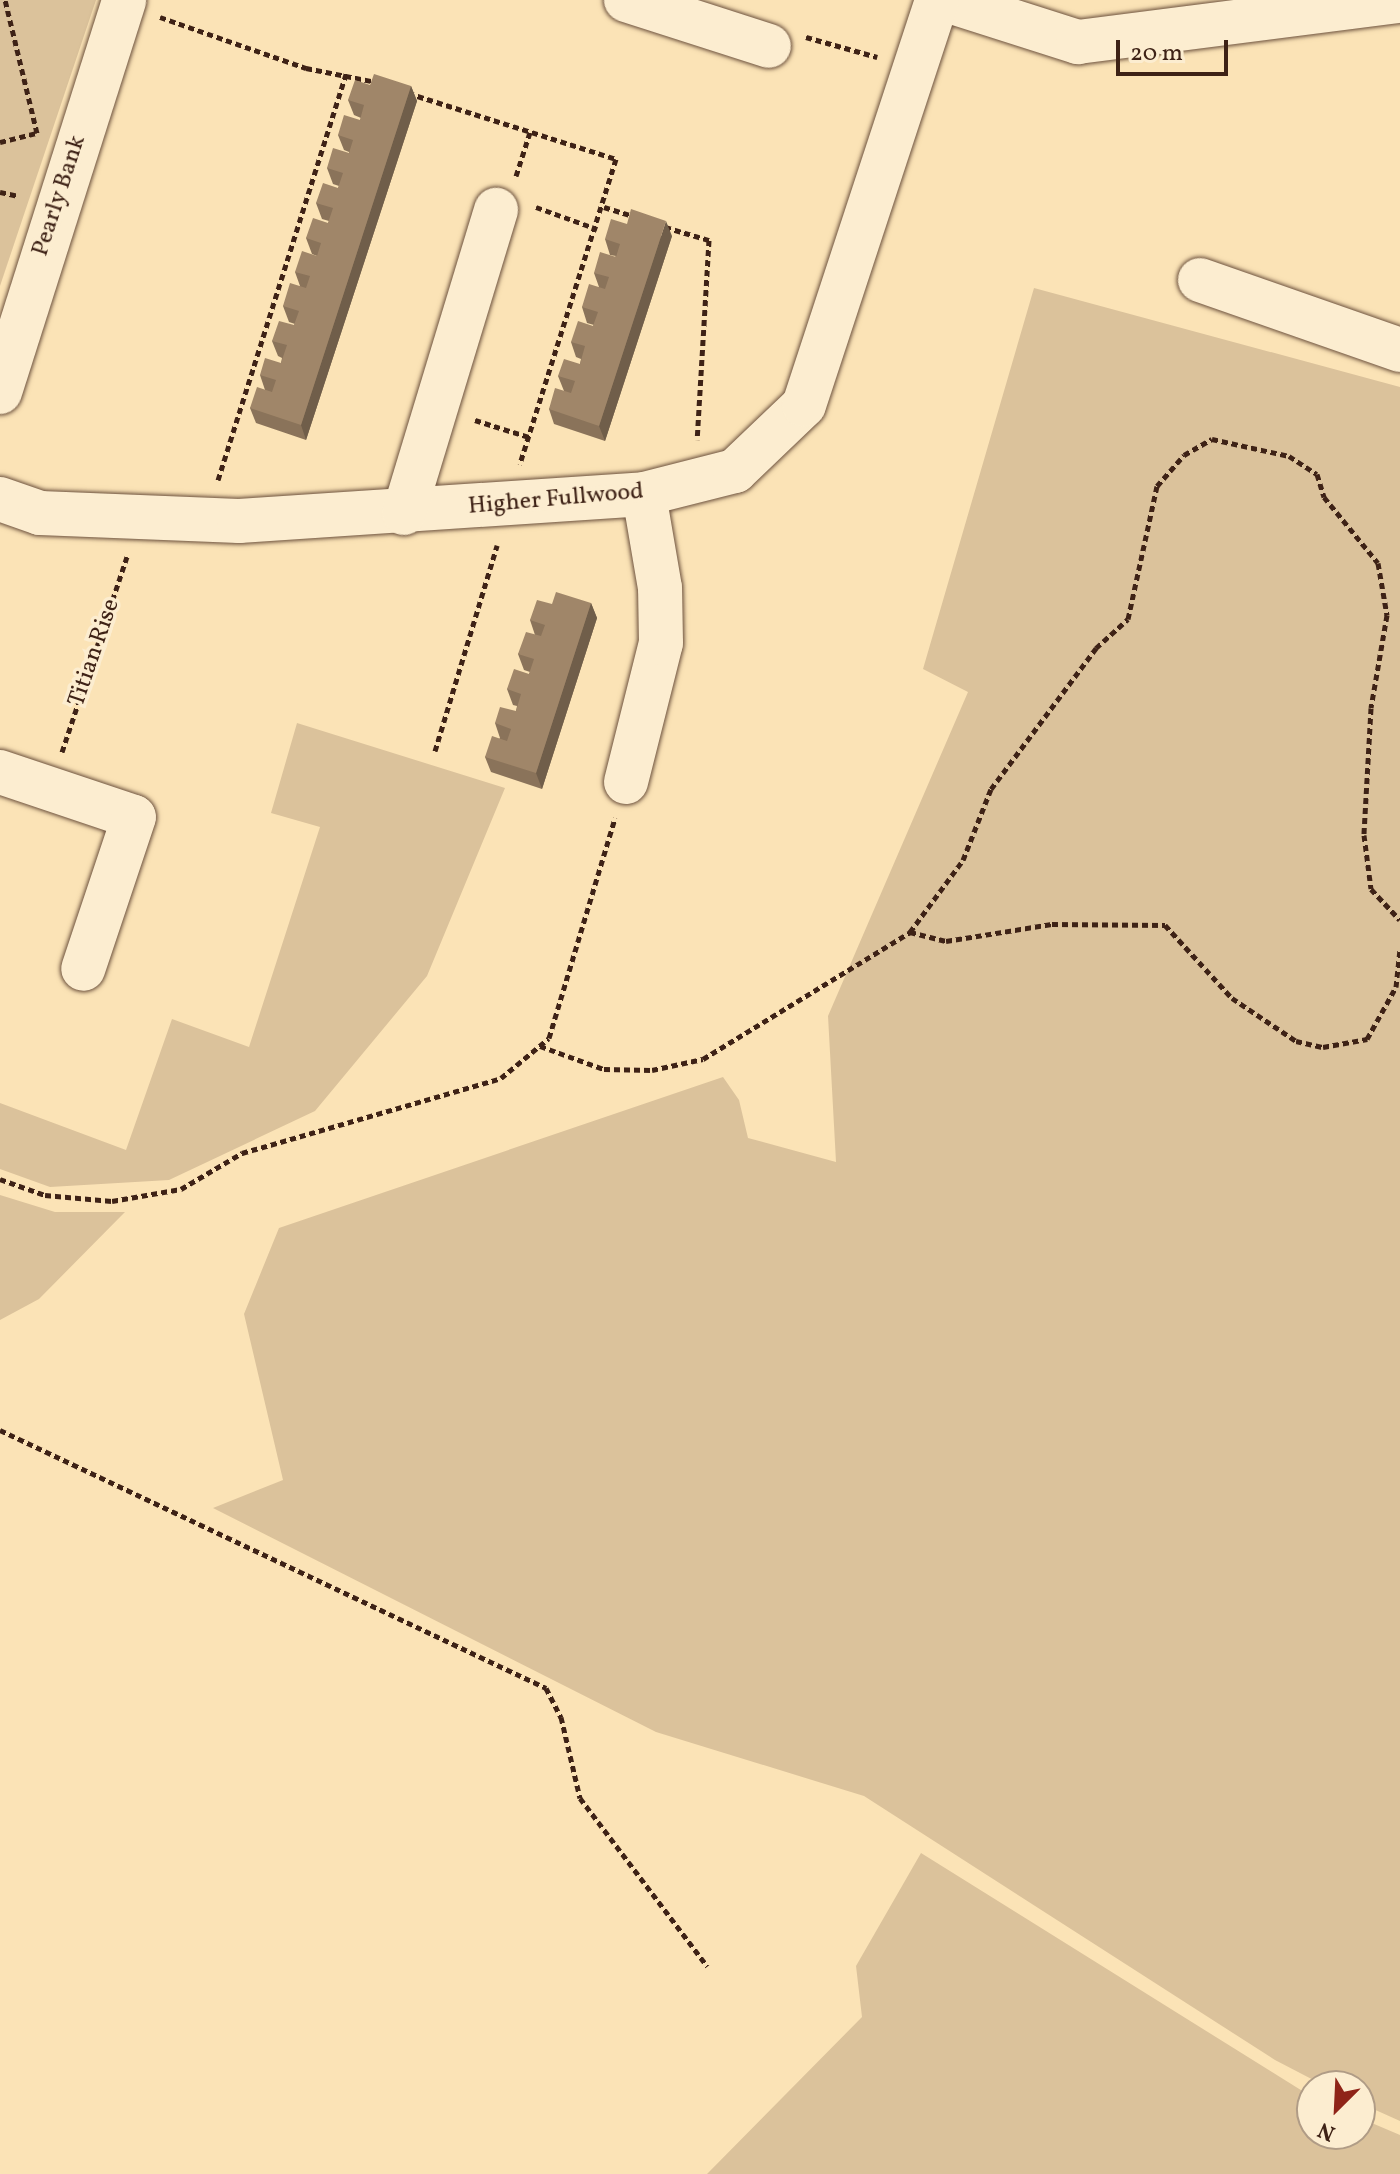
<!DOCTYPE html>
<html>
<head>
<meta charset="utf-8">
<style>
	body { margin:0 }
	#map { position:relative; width:1400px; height:2174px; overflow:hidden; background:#fbe3b6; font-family:Vollkorn,serif }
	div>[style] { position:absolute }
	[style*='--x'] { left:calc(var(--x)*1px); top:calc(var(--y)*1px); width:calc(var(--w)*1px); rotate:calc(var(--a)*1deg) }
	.green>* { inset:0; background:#dbc29b }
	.path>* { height:5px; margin-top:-2.5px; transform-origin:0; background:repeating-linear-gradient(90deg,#3e2216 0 6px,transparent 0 10px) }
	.roads { filter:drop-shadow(0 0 2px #6d523e) drop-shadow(0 0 2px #6d523e) }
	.minor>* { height:44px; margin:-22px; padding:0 22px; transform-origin:22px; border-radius:22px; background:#fcedd0 }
	.wall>* { inset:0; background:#8a735a }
	.shaded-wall>* { inset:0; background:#705e4a }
	.building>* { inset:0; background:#a08669 }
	span { translate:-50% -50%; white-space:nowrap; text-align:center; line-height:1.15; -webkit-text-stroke:7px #fcedd0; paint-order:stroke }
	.street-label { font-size:24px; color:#3e2216 }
	.north { position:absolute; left:1296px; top:2070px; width:80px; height:80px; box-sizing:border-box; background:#fcedd0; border:2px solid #b09c86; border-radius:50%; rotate:204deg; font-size:22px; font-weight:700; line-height:32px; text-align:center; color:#3e2216 }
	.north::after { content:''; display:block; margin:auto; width:28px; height:36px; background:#8f2418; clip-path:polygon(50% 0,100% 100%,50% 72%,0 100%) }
	.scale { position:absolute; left:1116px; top:40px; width:112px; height:36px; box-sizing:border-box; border:4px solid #3e2216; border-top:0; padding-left:10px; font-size:24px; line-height:28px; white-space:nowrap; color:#3e2216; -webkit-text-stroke:6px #fcedd0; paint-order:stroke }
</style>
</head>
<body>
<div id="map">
	<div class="green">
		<div style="clip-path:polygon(0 0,96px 0,0 286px)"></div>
		<div style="clip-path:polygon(1034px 288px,1400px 387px,1400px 2121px,1360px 2103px,1360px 2086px,1325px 2086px,1275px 2060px,864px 1796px,656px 1732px,213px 1508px,283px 1480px,244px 1314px,279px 1228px,723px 1077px,739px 1100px,748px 1138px,836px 1162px,828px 1016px,968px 692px,923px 669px)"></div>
		<div style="clip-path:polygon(297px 723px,505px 788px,427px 976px,315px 1111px,169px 1180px,50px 1187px,0 1169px,0 1103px,126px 1150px,172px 1019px,249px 1047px,320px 827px,271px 813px)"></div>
		<div style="clip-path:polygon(0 1195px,55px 1212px,125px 1212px,39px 1299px,0 1320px)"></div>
		<div style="clip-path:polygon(921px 1853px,1312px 2097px,1312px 2134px,1360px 2134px,1360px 2118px,1400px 2135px,1400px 2174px,707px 2174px,862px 2017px,856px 1966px)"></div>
	</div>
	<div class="path">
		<div style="--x:160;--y:17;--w:155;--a:19.3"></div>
		<div style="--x:306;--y:68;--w:71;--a:11.3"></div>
		<div style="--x:806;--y:37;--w:74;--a:15.7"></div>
		<div style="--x:408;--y:93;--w:218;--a:17.6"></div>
		<div style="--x:616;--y:159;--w:320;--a:107.5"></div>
		<div style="--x:0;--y:142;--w:38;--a:-14"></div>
		<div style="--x:37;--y:133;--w:137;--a:-103.5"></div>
		<div style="--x:516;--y:176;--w:46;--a:-72.3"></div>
		<div style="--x:0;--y:192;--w:19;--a:12"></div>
		<div style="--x:536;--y:207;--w:65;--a:19.8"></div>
		<div style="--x:604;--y:207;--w:30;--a:17"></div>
		<div style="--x:665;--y:227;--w:46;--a:16.5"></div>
		<div style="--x:709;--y:240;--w:200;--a:93.4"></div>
		<div style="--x:475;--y:420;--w:57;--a:17.5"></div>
		<div style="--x:218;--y:480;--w:427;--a:-72.5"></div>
		<div style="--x:435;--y:751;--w:215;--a:-73.2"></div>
		<div style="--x:62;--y:752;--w:206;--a:-71.6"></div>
		<div style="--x:910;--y:932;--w:37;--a:14"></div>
		<div style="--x:946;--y:941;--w:107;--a:-9.1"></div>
		<div style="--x:1052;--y:924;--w:113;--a:0.5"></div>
		<div style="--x:1165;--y:925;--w:99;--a:47.5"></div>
		<div style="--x:1232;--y:998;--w:77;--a:33.9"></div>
		<div style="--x:1296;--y:1041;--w:28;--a:13"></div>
		<div style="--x:1323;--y:1047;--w:45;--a:-10.3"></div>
		<div style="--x:1367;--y:1039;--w:60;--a:-60.9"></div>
		<div style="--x:1396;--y:987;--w:39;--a:-84"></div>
		<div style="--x:540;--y:1046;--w:68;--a:19.8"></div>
		<div style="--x:604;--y:1069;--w:48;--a:1.2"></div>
		<div style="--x:652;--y:1070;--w:52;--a:-12.2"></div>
		<div style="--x:703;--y:1059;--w:243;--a:-31.5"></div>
		<div style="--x:910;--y:932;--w:89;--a:-53.6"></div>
		<div style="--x:963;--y:860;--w:76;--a:-68.5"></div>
		<div style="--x:991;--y:789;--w:176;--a:-53.3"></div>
		<div style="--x:1096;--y:648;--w:43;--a:-42.2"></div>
		<div style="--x:1128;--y:619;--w:136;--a:-77.7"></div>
		<div style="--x:1157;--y:486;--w:41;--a:-48.9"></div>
		<div style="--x:1184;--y:455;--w:32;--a:-30"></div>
		<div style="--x:1212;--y:439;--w:79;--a:12.4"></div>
		<div style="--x:1289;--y:456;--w:33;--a:33"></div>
		<div style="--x:1317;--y:474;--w:24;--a:73"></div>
		<div style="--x:1324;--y:497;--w:85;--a:50.7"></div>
		<div style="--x:1378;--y:563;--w:53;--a:80.2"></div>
		<div style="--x:1387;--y:615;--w:94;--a:99.8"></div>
		<div style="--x:1371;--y:708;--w:127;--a:93.2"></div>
		<div style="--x:1364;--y:835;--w:54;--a:82.6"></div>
		<div style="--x:1371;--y:889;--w:42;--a:46.9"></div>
		<div style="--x:0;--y:1179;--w:48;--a:19.6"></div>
		<div style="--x:45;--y:1195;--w:67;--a:5.1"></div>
		<div style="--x:112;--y:1201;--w:70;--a:-9.9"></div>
		<div style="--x:181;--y:1189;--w:71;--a:-30.5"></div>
		<div style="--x:242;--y:1153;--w:270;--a:-16.1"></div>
		<div style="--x:501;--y:1078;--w:62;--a:-39.8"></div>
		<div style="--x:549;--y:1038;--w:230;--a:-73.3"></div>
		<div style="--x:0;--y:1430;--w:604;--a:25.29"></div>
		<div style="--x:546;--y:1688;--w:33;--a:63"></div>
		<div style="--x:561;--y:1717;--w:83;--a:76.8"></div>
		<div style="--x:580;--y:1798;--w:211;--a:52.9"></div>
	</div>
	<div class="roads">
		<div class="minor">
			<div style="--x:626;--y:0;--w:150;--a:17.8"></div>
			<div style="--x:946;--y:0;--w:139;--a:17.7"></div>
			<div style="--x:1078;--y:42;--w:325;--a:-7.3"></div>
			<div style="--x:1200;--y:280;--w:212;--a:19.3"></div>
			<div style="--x:0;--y:392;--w:411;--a:-72.4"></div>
			<div style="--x:0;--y:499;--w:42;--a:19.3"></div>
			<div style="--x:40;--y:513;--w:199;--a:2.3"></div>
			<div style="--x:239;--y:521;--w:406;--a:-3.8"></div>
			<div style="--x:644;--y:494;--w:94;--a:-14.2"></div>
			<div style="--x:735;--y:471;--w:95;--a:-43.7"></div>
			<div style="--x:804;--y:405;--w:426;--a:-71.8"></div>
			<div style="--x:404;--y:513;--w:317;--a:-73.1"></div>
			<div style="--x:0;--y:772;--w:141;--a:18.6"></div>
			<div style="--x:134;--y:817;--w:160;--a:108.5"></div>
			<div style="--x:626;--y:782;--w:143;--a:-75.9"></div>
			<div style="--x:661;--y:643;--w:55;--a:-91"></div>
			<div style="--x:660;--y:588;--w:95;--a:-99.7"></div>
		</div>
	</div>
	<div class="wall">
		<div style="clip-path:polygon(370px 85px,411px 86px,417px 101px,306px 440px,256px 423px,250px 408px,265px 390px,260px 375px,281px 363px,282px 358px,278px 356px,272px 341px,294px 325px,295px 324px,289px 322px,283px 306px,300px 286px,295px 272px,317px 256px,312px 254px,306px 238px,328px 223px,329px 221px,322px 219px,316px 203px,338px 188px,339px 186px,333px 184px,327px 168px,349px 153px,349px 152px,344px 150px,338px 135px,360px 120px,361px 118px,354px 115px,348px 100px)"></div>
		<div style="clip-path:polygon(672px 236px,605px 441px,554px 424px,549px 409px,564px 391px,558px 376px,580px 364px,581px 359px,576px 357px,571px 342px,593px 326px,594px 325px,587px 323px,582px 307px,599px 287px,594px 273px,616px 256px,610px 255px,605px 239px)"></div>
		<div style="clip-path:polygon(591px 603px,597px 618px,542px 789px,491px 772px,485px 757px,500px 738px,495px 723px,516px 711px,517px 706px,513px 705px,507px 689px,529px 674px,530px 672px,524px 670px,518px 654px,535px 635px,530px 620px,552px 604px)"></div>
	</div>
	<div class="shaded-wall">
		<div style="clip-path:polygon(411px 86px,417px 101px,306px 440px,301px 425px)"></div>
		<div style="clip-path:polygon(666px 221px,672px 236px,605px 441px,599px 426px)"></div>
		<div style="clip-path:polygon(591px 603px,597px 618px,542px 789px,536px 773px)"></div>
	</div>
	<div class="building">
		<div style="clip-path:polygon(374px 74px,411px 86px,301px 425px,250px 408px,257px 387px,272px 392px,276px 380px,260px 375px,265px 358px,281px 363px,287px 345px,272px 341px,279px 321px,294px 325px,299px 311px,283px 306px,290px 283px,306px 288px,310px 276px,295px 272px,302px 251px,317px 256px,321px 243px,306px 238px,313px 218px,328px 223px,333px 208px,316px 203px,323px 183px,338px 188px,343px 173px,327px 168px,333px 148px,349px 153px,353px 140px,338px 135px,344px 115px,360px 120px,364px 105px,348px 100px,355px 80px,370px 85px)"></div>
		<div style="clip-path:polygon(631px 209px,666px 221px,599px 426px,549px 409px,555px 388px,571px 393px,575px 381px,558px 376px,564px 359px,580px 364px,585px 346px,571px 342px,578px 321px,593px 326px,598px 312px,582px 307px,589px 284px,605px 289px,609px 277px,594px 273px,600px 252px,616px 257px,620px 244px,605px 239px,611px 219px,627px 224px)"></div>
		<div style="clip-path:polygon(556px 592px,591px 603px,536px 773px,485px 757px,492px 736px,507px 741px,511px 729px,495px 723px,500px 707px,516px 711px,521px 694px,507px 689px,514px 669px,529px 674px,534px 659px,518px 654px,526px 632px,541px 636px,545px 625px,530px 620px,537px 600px,552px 604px)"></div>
	</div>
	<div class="street-label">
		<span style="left:60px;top:196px;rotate:-72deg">Pearly Bank</span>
		<span style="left:556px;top:500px;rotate:-5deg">Higher Fullwood</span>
		<span style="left:95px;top:653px;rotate:-71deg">Titian Rise</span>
	</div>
	<div class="north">N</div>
	<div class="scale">20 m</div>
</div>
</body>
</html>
